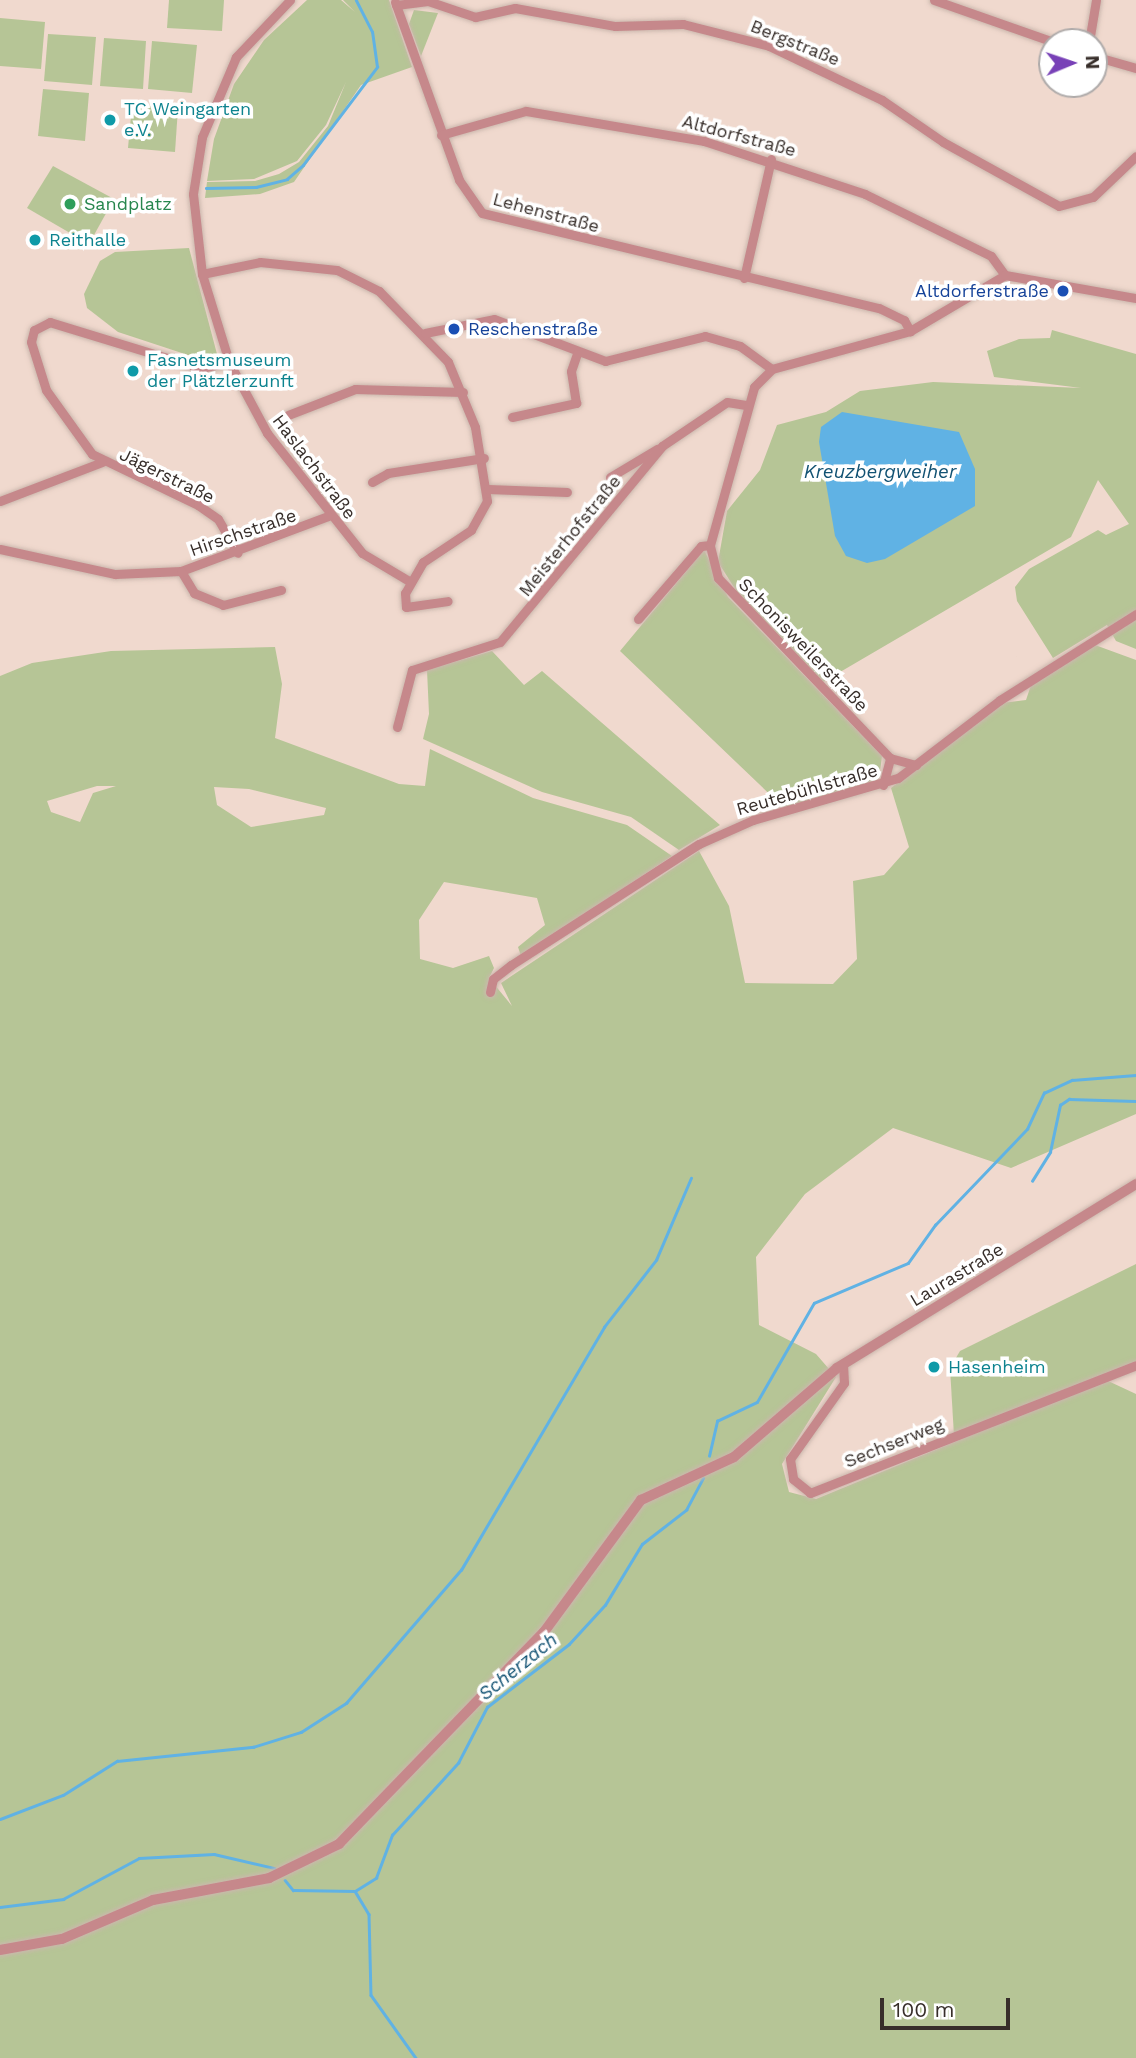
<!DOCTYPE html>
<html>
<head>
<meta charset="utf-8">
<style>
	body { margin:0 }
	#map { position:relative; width:1136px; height:2058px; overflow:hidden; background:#f0d9ce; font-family:"Work Sans",sans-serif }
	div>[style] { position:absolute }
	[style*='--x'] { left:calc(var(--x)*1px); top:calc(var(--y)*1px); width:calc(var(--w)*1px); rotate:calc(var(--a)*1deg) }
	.green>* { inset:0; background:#b6c596 }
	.water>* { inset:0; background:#60b2e4 }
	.stream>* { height:2.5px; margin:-1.25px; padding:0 1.25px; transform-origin:1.25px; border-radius:1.25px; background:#60b2e4 }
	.roads { filter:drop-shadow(0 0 2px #cbb7ad) drop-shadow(0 0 2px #cbb7ad) }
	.minor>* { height:9px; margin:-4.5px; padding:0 4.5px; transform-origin:4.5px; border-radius:4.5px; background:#c6888b }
	.tertiary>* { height:10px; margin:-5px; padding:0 5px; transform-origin:5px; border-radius:5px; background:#c6888b }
	.dots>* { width:19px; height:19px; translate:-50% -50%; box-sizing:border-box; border:4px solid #fff; border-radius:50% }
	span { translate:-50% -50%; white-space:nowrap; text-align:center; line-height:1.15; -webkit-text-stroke:7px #fff; paint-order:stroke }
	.street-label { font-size:18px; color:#372e2a }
	.culture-label { font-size:18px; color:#0d838f }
	.left { translate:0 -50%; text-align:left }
	.leisure-label { font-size:18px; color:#27864d }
	.transit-label { font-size:18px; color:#164399 }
	.right { translate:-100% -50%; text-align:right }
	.water-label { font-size:19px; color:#125273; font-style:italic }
	.north { position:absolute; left:1038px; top:28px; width:70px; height:70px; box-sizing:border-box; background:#fff; border:2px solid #afabaa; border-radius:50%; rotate:88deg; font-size:19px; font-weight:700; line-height:28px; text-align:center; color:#372e2a }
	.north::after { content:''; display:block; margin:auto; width:24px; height:32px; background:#7841b7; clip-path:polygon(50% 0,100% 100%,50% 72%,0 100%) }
	.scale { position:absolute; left:880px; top:1998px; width:130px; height:32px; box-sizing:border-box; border:4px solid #372e2a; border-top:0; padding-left:9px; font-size:21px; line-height:24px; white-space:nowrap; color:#372e2a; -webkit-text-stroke:5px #fff; paint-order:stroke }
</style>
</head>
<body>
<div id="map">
	<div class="green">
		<div style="clip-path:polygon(169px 0,224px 0,222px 31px,167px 28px)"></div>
		<div style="clip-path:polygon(307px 0,341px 0,355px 12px,343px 0,389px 0,412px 67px,361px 85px,294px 182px,260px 194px,205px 198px,207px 182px,255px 181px,279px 174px,299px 162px,328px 126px,346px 82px,326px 125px,297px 161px,254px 179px,207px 181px,214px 139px,234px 84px,264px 40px)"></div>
		<div style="clip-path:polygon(414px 10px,438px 13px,421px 56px,409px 24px)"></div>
		<div style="clip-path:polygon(0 18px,45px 22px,41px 69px,0 66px)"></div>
		<div style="clip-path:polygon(48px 34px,96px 37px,92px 85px,44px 81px)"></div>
		<div style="clip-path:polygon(104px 38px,146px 41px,143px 89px,100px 86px)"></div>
		<div style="clip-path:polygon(152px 41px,197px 45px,192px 93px,148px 89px)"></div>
		<div style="clip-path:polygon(43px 89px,89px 93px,85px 141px,38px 136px)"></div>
		<div style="clip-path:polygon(132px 105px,178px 108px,175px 152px,128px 148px)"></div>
		<div style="clip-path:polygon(53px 166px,114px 199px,89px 244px,27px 208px)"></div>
		<div style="clip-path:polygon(189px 248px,217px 354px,203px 360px,118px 332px,87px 308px,84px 294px,100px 261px,115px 252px)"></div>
		<div style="clip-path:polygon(1052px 330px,1136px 354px,1136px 649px,1116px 641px,1107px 625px,1053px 658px,1017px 601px,1015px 587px,1029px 569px,1098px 530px,1106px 535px,1129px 524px,1098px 480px,1071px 537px,823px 682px,742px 600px,718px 562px,727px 511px,760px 470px,777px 425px,826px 412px,860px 391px,933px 382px,1081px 388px,994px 377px,987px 351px,1019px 339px,1050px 338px)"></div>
		<div style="clip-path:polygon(704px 550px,728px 597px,882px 756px,879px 780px,872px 786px,783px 807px,620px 651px)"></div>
		<div style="clip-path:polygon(evenodd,1095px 645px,1136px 660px,1136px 1114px,1011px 1168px,893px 1128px,805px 1194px,756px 1257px,759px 1325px,816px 1354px,836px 1377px,782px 1464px,789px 1492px,816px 1499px,1106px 1380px,1136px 1394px,1136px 2058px,0 2058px,0 676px,32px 663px,111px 651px,275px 647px,282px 684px,275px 738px,399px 784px,425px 786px,430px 749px,533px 798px,627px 825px,672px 856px,521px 956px,518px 947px,545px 925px,537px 898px,444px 882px,419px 920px,420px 959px,453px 968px,489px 956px,494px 968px,489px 978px,512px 1006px,501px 983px,699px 851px,729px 906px,745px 983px,833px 984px,857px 959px,853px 881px,884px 875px,909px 847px,891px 788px,1002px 703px,1026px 700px,1031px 685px,1095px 645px,97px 786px,116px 786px,93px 793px,80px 822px,51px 812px,47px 801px,97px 786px,1095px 645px,214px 787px,249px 789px,326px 808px,324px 815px,251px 827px,217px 805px,214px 787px)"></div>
		<div style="clip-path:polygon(492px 651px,524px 685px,542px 671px,720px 825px,679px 850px,631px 817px,542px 792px,423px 739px,429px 714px,427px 670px)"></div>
		<div style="clip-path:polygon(1136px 1264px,1136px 1365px,954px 1436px,950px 1368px,960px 1351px)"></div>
	</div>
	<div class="water">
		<div style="clip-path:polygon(842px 412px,959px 432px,975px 469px,975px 506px,885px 559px,867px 563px,846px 556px,835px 536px,819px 442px,821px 427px)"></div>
	</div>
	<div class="stream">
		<div style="--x:206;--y:188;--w:50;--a:-1.1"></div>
		<div style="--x:256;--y:187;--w:32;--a:-14"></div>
		<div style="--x:287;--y:179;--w:21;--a:-41"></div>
		<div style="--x:303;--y:165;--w:123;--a:-52.9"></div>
		<div style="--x:377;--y:67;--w:35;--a:-98"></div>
		<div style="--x:372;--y:32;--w:35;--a:-117"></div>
		<div style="--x:1032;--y:1181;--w:34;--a:-58"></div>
		<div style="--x:1050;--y:1152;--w:48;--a:-78"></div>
		<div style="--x:1060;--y:1105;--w:11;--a:-34"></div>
		<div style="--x:1069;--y:1099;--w:67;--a:1.7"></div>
		<div style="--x:709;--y:1456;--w:36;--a:-77"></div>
		<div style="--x:717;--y:1421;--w:44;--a:-25.4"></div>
		<div style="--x:757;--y:1402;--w:114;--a:-60.1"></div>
		<div style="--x:814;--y:1303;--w:102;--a:-23.1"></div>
		<div style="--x:908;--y:1263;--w:47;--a:-54.6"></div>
		<div style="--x:935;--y:1225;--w:133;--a:-46.2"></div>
		<div style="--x:1027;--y:1129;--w:40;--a:-65"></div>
		<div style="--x:1044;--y:1093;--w:31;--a:-25"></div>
		<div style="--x:1072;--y:1080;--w:64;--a:-4.5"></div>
		<div style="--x:0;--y:1819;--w:67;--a:-20.9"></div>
		<div style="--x:63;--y:1795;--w:64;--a:-32.2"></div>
		<div style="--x:117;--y:1761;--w:137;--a:-5.9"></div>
		<div style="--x:253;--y:1747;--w:50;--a:-17.4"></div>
		<div style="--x:301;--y:1732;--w:54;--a:-32.8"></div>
		<div style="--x:346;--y:1703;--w:176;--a:-49.2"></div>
		<div style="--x:461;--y:1570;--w:282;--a:-59.5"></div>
		<div style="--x:604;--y:1327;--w:85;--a:-52.2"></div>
		<div style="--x:656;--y:1260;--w:89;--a:-66.9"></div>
		<div style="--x:285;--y:1880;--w:13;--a:51"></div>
		<div style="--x:293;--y:1890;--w:62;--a:0.9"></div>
		<div style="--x:355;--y:1891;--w:25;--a:-32"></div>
		<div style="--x:376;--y:1878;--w:46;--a:-69.6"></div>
		<div style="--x:392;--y:1835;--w:98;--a:-47.5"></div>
		<div style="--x:458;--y:1763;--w:63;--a:-62.6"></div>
		<div style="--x:487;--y:1707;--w:103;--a:-37.5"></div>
		<div style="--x:569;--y:1644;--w:53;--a:-47.3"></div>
		<div style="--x:605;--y:1605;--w:71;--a:-58.8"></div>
		<div style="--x:642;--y:1544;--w:56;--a:-37.7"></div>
		<div style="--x:686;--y:1510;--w:36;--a:-62"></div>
		<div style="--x:355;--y:1891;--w:27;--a:59"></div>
		<div style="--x:369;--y:1914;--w:81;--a:88.6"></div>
		<div style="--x:371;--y:1995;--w:77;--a:54.5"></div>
		<div style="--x:0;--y:1907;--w:64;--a:-7.2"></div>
		<div style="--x:63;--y:1899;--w:86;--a:-28.3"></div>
		<div style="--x:139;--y:1858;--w:75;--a:-3.1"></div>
		<div style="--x:214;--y:1854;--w:62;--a:13.1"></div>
	</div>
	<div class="roads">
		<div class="minor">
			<div style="--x:290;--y:0;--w:79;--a:133.5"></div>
			<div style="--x:236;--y:57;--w:87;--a:113"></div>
			<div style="--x:202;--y:137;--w:58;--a:99"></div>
			<div style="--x:193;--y:194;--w:81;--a:83.6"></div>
			<div style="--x:202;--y:274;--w:92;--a:72.9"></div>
			<div style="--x:229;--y:362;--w:81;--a:61.8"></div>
			<div style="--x:267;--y:433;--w:153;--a:51.6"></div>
			<div style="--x:362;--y:553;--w:55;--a:30.8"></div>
			<div style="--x:934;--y:0;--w:126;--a:19.4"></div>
			<div style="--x:395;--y:2;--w:189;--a:70.2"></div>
			<div style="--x:459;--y:180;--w:40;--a:55.1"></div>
			<div style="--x:482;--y:213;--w:408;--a:13.5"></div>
			<div style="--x:879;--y:308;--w:28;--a:26"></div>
			<div style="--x:904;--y:320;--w:13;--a:61"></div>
			<div style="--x:396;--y:5;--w:32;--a:-7"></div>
			<div style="--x:428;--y:1;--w:50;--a:18.8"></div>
			<div style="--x:475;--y:17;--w:41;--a:-12.7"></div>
			<div style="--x:515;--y:8;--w:102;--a:10.2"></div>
			<div style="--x:615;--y:26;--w:68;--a:-1.7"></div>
			<div style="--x:683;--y:24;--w:89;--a:14.3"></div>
			<div style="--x:769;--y:46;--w:125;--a:25.5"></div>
			<div style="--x:882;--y:100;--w:74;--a:34.5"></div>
			<div style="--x:943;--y:142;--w:132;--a:28.9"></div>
			<div style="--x:1059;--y:206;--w:35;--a:-15"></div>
			<div style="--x:1093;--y:197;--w:59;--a:-43.6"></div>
			<div style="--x:1089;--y:42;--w:43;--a:-80.5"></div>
			<div style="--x:1094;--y:56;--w:44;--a:15.9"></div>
			<div style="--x:441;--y:135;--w:88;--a:-15.8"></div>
			<div style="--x:526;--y:111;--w:181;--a:9.6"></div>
			<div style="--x:704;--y:141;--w:169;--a:18.2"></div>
			<div style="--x:865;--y:194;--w:140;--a:26.2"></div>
			<div style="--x:991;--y:256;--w:24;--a:54"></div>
			<div style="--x:202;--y:274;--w:59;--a:-11.7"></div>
			<div style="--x:260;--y:262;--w:77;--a:5.9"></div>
			<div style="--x:337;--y:270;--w:47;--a:26.6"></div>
			<div style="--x:379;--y:291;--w:99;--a:45.8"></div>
			<div style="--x:448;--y:362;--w:70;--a:67.4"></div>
			<div style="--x:475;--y:427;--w:75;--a:80.8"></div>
			<div style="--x:487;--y:501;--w:33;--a:119"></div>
			<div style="--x:471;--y:530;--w:58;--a:146.3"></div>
			<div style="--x:423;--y:562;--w:36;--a:120"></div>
			<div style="--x:405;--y:593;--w:14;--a:86"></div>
			<div style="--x:406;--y:607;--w:42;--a:-8.1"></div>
			<div style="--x:744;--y:278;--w:122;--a:-77.2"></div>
			<div style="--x:425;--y:333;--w:70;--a:-11.5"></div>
			<div style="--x:494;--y:319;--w:119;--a:20.7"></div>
			<div style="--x:605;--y:361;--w:103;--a:-14"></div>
			<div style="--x:705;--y:336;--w:36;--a:16"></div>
			<div style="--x:740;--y:346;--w:39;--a:36"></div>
			<div style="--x:229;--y:362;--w:30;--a:168"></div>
			<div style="--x:200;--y:368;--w:157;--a:-163"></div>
			<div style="--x:50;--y:322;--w:18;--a:153"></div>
			<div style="--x:34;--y:330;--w:12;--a:104"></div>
			<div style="--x:31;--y:342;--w:50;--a:72.6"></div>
			<div style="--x:46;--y:390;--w:79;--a:54.3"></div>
			<div style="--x:92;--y:454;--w:118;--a:25.7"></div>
			<div style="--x:198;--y:505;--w:24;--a:35"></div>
			<div style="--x:218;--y:519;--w:39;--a:60"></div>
			<div style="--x:288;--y:415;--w:72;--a:-21.2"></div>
			<div style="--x:355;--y:389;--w:108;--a:1.6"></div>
			<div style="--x:512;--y:417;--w:66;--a:-12.3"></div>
			<div style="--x:576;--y:403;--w:32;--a:-99"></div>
			<div style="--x:571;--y:371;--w:18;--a:-71"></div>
			<div style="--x:610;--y:477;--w:55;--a:-30.8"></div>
			<div style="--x:372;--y:482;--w:18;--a:-29"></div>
			<div style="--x:388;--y:473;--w:97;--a:-8.9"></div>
			<div style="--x:488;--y:489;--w:79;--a:2.2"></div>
			<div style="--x:0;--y:501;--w:109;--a:-20.9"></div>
			<div style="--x:0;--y:549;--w:118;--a:12.3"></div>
			<div style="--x:115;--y:574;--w:66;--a:-2.6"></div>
			<div style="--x:181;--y:571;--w:157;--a:-20.5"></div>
			<div style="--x:181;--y:571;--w:26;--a:59"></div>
			<div style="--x:194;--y:593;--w:31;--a:22"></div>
			<div style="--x:223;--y:605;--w:60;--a:-14.5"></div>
			<div style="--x:638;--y:619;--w:96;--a:-49.2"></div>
			<div style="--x:701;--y:546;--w:9;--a:-6"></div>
			<div style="--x:397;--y:727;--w:59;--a:-75.3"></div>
			<div style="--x:412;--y:670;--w:92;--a:-17.7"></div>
			<div style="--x:500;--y:642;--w:254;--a:-50.4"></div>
			<div style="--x:662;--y:446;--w:78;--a:-34.1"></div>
			<div style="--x:727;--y:402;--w:19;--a:9"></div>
			<div style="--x:916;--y:765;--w:27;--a:-165"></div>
			<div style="--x:890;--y:758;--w:249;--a:-133.7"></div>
			<div style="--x:718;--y:578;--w:34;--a:-104"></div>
			<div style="--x:710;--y:545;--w:164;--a:-74.4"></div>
			<div style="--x:754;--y:387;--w:25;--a:-45"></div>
			<div style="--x:772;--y:369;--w:143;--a:-15.4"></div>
			<div style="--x:910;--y:331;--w:110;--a:-30.5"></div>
			<div style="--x:1005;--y:275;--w:133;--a:10"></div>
			<div style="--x:883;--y:785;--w:28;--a:-75"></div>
			<div style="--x:490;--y:992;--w:13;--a:-77"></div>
			<div style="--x:493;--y:979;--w:23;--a:-38"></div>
			<div style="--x:511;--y:965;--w:224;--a:-32.8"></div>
			<div style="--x:699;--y:844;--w:59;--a:-24"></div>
			<div style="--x:753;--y:820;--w:151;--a:-16.2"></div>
			<div style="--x:898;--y:778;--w:128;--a:-37.4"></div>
			<div style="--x:1000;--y:700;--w:161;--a:-32.3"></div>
			<div style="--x:843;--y:1364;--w:19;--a:87"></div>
			<div style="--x:844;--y:1383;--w:93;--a:125.4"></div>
			<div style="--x:790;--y:1459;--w:20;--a:81"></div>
			<div style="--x:793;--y:1479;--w:22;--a:39"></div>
			<div style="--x:810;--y:1493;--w:350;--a:-21.4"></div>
		</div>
		<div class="tertiary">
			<div style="--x:0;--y:1950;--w:63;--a:-10.1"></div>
			<div style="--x:62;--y:1939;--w:99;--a:-23.2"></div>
			<div style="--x:153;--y:1900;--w:118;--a:-10.7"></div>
			<div style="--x:269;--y:1878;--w:78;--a:-25.9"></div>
			<div style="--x:339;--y:1844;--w:295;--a:-46"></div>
			<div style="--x:544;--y:1632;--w:164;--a:-53.7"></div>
			<div style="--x:641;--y:1500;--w:102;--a:-24.8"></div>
			<div style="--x:734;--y:1457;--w:136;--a:-40.8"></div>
			<div style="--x:837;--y:1368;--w:351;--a:-31.6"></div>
		</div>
	</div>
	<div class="dots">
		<div style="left:110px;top:120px;background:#0f9aa8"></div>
		<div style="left:70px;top:204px;background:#2e9e5b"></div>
		<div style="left:35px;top:240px;background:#0f9aa8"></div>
		<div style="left:1063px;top:291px;background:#1a4fb4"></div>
		<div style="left:454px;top:329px;background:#1a4fb4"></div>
		<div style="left:133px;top:371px;background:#0f9aa8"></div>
		<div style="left:934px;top:1367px;background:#0f9aa8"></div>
	</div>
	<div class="street-label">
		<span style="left:795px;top:43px;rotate:22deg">Bergstraße</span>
		<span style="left:739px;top:136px;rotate:15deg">Altdorfstraße</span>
		<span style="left:546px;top:213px;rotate:15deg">Lehenstraße</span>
		<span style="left:314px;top:467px;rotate:53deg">Haslachstraße</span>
		<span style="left:167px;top:476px;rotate:26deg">Jägerstraße</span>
		<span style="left:243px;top:533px;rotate:-19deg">Hirschstraße</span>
		<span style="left:570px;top:536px;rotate:-51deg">Meisterhofstraße</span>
		<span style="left:803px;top:645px;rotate:46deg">Schonisweilerstraße</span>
		<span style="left:807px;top:790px;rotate:-16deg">Reutebühlstraße</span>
		<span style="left:957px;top:1275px;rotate:-31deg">Laurastraße</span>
		<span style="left:894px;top:1443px;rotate:-22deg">Sechserweg</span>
	</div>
	<div class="culture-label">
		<span class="left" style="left:124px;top:120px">TC Weingarten<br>e.V.</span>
		<span class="left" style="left:49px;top:240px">Reithalle</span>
		<span class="left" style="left:147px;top:371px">Fasnetsmuseum<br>der Plätzlerzunft</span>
		<span class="left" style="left:948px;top:1367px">Hasenheim</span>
	</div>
	<div class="leisure-label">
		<span class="left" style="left:84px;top:204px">Sandplatz</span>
	</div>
	<div class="transit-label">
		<span class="right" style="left:1049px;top:291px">Altdorferstraße</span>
		<span class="left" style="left:468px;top:329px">Reschenstraße</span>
	</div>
	<div class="water-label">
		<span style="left:880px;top:472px">Kreuzbergweiher</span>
		<span style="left:518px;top:1667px;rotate:-39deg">Scherzach</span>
	</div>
	<div class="north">N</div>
	<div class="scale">100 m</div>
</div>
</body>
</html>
